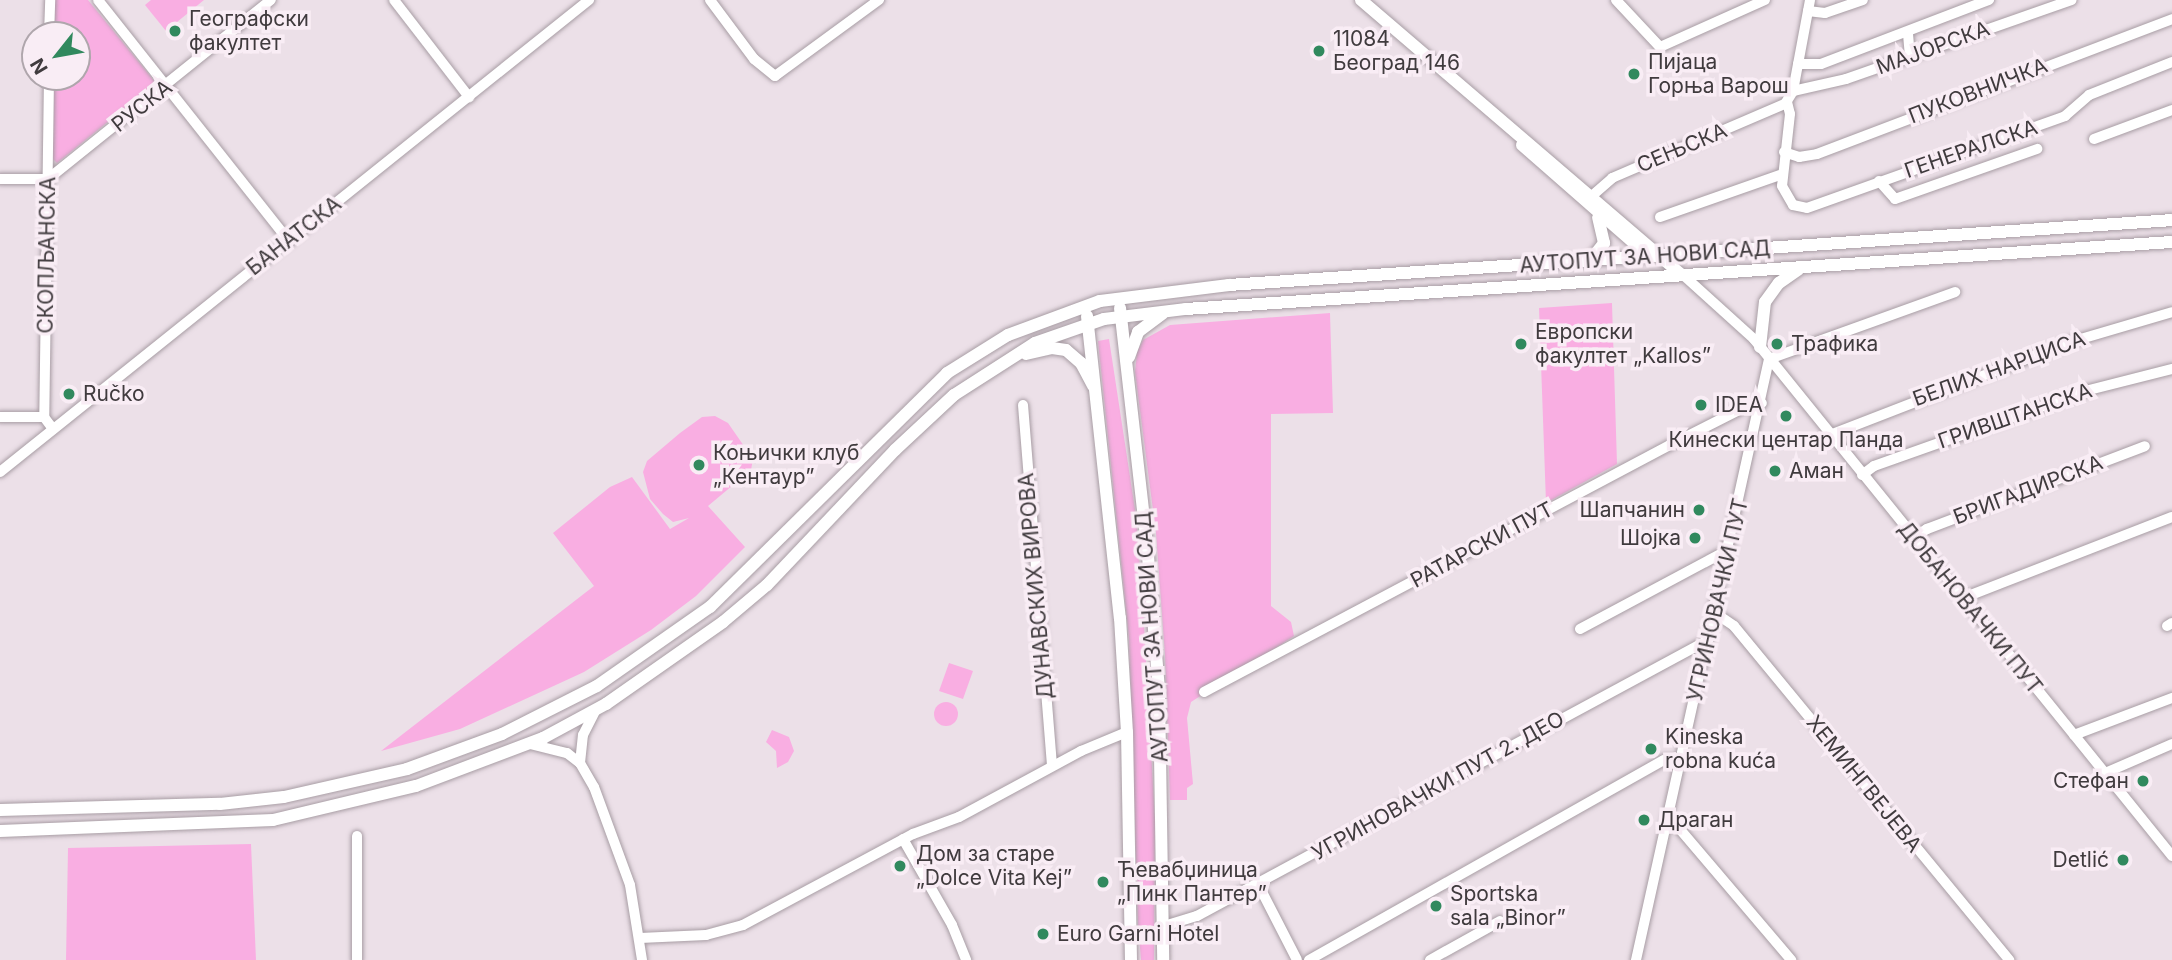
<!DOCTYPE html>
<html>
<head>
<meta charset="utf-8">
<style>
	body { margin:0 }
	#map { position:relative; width:2172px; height:960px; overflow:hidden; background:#ece0e8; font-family:Inter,sans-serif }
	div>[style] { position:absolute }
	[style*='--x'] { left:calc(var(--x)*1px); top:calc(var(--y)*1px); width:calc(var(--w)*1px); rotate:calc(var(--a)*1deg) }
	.green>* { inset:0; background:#f9aee2 }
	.round { border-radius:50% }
	.roads { filter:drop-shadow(0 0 2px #a89da4) drop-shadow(0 0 2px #a89da4) }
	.minor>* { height:10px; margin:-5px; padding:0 5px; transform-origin:5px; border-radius:5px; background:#fff }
	.major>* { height:12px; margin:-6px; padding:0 6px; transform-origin:6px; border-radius:6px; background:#fff }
	.dots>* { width:19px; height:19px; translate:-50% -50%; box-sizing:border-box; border:4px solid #f9edf5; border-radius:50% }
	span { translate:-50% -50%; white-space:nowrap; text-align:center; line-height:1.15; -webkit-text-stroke:7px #f9edf5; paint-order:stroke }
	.poi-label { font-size:21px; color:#403b3e }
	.left { translate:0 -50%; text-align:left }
	.right { translate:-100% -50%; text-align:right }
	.street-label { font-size:21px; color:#403b3e }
	.north { position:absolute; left:21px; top:21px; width:70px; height:70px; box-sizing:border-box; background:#f9edf5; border:2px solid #afa6ac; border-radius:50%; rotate:239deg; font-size:19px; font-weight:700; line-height:28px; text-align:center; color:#403b3e }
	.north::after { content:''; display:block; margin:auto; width:24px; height:32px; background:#31895e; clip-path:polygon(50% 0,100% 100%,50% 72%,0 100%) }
</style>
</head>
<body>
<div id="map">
	<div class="green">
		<div style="clip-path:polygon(55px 0,88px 0,156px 83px,57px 163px,53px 159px,54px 77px,77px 77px,77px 35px,55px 35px)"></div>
		<div style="clip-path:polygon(151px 0,204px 0,166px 31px,145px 5px)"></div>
		<div style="clip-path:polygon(1612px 303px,1617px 464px,1546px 503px,1539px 308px)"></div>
		<div style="clip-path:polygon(1330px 313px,1333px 413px,1271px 414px,1271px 606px,1291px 622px,1294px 636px,1191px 702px,1187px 718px,1193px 784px,1187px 788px,1187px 800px,1170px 800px,1165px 655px,1156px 533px,1135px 372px,1137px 352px,1143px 340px,1170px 325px)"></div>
		<div style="clip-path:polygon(1109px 339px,1136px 516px,1143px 606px,1155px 821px,1154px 960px,1141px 960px,1138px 923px,1129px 638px,1099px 351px,1098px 341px)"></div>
		<div style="clip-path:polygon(715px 416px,728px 423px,753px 459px,751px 470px,708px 506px,745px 547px,696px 596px,651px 630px,584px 672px,460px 729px,381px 751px,594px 586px,553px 533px,610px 487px,632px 477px,670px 529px,689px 518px,673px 522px,663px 514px,650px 499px,643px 472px,647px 461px,680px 433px,702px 417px)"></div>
		<div style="clip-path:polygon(949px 663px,973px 671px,963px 699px,939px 691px)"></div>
		<div class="round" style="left:934px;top:702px;width:24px;height:24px"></div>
		<div style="clip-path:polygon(772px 730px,789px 737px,794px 751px,788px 762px,777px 768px,776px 751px,766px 742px)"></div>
		<div style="clip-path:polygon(251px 844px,256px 960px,66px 960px,68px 848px)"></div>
	</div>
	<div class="roads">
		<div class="minor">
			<div style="--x:98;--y:0;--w:308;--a:51.6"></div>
			<div style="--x:394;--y:0;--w:123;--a:52.3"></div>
			<div style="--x:710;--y:0;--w:74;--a:53.3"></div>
			<div style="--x:754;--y:59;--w:27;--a:39"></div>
			<div style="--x:775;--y:76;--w:129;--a:-36.2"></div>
			<div style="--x:1616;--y:0;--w:64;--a:46.9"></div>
			<div style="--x:1660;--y:47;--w:115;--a:-24.1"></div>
			<div style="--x:1808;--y:11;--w:17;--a:7"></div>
			<div style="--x:1825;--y:13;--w:40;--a:-18.9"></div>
			<div style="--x:1908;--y:34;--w:22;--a:85"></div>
			<div style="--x:49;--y:35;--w:35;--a:-88"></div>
			<div style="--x:1798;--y:64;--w:23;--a:0"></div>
			<div style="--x:1821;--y:64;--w:180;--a:-20.9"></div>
			<div style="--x:49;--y:77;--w:340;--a:90.8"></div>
			<div style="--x:44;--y:417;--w:15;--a:53"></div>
			<div style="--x:1793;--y:91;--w:54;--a:-12.8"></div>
			<div style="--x:1846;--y:79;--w:239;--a:-19.3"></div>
			<div style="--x:1787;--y:102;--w:12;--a:76"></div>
			<div style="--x:1790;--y:114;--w:72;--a:96.3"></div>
			<div style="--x:1782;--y:186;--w:22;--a:60"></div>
			<div style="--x:1793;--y:205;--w:14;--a:12"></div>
			<div style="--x:1807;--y:208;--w:274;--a:-19.6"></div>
			<div style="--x:2065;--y:116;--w:32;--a:-41"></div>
			<div style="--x:2089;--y:95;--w:89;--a:-21.7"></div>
			<div style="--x:2094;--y:139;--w:83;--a:-20.4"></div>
			<div style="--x:1784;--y:152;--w:16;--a:18"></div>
			<div style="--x:1799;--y:157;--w:18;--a:-9"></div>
			<div style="--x:1817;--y:154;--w:380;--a:-20.8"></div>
			<div style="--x:0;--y:179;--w:48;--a:0"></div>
			<div style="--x:48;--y:179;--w:286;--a:-38.8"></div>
			<div style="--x:1879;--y:181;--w:24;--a:48"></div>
			<div style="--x:1895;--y:199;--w:151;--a:-19.4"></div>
			<div style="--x:1586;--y:201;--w:35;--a:-41"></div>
			<div style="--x:1612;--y:178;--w:188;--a:-23.2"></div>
			<div style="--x:1785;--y:104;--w:15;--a:-58"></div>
			<div style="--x:1793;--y:91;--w:93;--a:-79.4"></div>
			<div style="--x:1660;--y:217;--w:127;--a:-19.3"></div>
			<div style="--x:1682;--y:274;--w:97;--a:42.1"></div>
			<div style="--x:1754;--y:339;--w:665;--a:51.04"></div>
			<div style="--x:1769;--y:359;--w:198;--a:-19.8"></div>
			<div style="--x:1023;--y:405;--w:362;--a:85.4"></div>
			<div style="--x:0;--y:417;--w:44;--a:0"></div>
			<div style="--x:1830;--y:435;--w:254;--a:-21.2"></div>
			<div style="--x:2067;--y:343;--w:109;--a:-16.4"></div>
			<div style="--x:0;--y:472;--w:755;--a:-38.71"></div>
			<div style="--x:1862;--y:475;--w:15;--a:-37"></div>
			<div style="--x:1874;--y:466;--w:228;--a:-19.5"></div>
			<div style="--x:2089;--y:390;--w:86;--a:-14.2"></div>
			<div style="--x:1913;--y:538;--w:17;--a:-33"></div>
			<div style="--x:1927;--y:529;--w:233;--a:-20.8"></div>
			<div style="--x:1963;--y:598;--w:224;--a:-21.2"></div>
			<div style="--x:1715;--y:613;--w:23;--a:34"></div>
			<div style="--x:1734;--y:626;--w:433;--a:50.5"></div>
			<div style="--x:2167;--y:626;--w:6;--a:-31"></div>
			<div style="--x:1580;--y:629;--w:170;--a:-28.1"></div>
			<div style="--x:1204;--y:692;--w:527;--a:-27.93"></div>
			<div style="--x:1670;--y:445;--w:89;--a:-26.9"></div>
			<div style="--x:1749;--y:405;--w:13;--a:-9"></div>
			<div style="--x:2074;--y:735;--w:105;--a:-20.7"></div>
			<div style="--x:530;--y:744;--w:38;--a:14"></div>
			<div style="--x:567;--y:753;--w:16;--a:38"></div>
			<div style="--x:580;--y:763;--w:28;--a:60"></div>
			<div style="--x:594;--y:787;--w:104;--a:69.8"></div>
			<div style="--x:630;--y:885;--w:76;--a:80.9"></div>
			<div style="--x:580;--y:763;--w:28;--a:-84"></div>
			<div style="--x:583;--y:735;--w:28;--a:-63"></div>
			<div style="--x:2105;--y:773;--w:73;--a:-23.4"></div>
			<div style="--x:1667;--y:821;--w:13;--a:29"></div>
			<div style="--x:1678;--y:827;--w:175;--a:49.6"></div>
			<div style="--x:357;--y:836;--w:124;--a:90"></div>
			<div style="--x:903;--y:839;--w:99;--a:60.3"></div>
			<div style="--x:952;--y:925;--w:38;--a:68"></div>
			<div style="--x:1258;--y:884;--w:85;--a:62.8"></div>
			<div style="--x:1164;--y:926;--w:34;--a:-17"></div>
			<div style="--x:1197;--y:916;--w:581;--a:-28.37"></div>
			<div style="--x:640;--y:938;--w:66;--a:-2.6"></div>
			<div style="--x:706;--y:935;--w:38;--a:-15"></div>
			<div style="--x:743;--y:925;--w:193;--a:-28.2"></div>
			<div style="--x:913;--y:834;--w:49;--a:-20.3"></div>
			<div style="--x:959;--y:817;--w:139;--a:-28.4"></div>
			<div style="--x:1081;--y:751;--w:50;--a:-22.4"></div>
			<div style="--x:1309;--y:960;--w:407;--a:-29.4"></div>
			<div style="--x:1664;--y:760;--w:17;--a:0"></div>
			<div style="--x:1430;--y:960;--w:80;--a:-29.1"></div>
			<div style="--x:1636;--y:960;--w:616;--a:-77.52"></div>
		</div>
		<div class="major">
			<div style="--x:1361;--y:0;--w:421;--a:40.6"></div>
			<div style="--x:1522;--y:145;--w:170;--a:41.2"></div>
			<div style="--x:1590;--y:261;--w:23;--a:-52"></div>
			<div style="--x:1604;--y:243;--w:26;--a:-103"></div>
			<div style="--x:1120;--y:308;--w:238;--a:83.5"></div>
			<div style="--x:1147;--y:544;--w:147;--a:85.3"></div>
			<div style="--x:1159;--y:691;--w:269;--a:89.1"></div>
			<div style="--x:1087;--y:316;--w:304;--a:83.8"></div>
			<div style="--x:1120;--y:618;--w:114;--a:86.5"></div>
			<div style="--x:1127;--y:732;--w:228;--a:89"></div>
			<div style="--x:1760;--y:347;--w:45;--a:-83.7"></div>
			<div style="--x:1765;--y:302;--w:24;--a:-54"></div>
			<div style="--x:1779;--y:283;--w:24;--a:-35"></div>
			<div style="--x:1026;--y:354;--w:27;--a:-13"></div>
			<div style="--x:1052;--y:348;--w:14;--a:8"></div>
			<div style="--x:1066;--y:350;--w:20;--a:41"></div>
			<div style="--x:1081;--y:363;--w:26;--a:62"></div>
			<div style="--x:1129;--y:357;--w:27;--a:-70"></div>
			<div style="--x:1138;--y:332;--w:31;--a:-37"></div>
			<div style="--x:0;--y:810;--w:220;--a:-1.6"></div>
			<div style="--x:220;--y:804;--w:64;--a:-6.2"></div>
			<div style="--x:284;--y:797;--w:126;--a:-12.8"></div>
			<div style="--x:407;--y:769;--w:101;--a:-20.2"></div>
			<div style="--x:502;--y:734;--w:106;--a:-26.8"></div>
			<div style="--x:597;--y:686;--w:138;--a:-35"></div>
			<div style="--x:710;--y:607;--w:333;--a:-44.6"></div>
			<div style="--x:947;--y:373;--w:72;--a:-31.9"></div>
			<div style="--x:1008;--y:335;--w:98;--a:-20.3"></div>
			<div style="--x:1100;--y:301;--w:130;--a:-7.1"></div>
			<div style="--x:1229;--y:285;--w:945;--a:-3.94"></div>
			<div style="--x:0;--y:831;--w:273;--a:-2.3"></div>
			<div style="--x:273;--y:820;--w:147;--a:-13.4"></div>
			<div style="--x:416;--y:786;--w:136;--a:-20.7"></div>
			<div style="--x:543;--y:738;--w:72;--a:-28.4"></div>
			<div style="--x:606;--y:704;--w:143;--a:-35"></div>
			<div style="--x:723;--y:622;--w:57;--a:-40.1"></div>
			<div style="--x:767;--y:585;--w:186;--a:-46.5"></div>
			<div style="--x:895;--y:450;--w:81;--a:-43"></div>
			<div style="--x:954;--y:395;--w:96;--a:-32.7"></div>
			<div style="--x:1035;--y:343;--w:73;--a:-19.2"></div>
			<div style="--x:1104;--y:319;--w:83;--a:-7"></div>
			<div style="--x:1186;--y:309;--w:988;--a:-3.89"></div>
		</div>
	</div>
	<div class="dots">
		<div style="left:175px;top:31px;background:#31895e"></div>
		<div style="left:1319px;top:51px;background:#31895e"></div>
		<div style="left:1634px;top:74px;background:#31895e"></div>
		<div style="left:1521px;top:344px;background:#31895e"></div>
		<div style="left:1777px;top:344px;background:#31895e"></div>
		<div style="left:69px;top:394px;background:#31895e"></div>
		<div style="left:1701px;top:405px;background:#31895e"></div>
		<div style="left:1786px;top:416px;background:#31895e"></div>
		<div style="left:699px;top:465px;background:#31895e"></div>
		<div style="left:1775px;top:471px;background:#31895e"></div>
		<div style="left:1699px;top:510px;background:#31895e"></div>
		<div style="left:1695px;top:538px;background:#31895e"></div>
		<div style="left:1651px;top:749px;background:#31895e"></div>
		<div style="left:2143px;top:781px;background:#31895e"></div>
		<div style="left:1644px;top:820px;background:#31895e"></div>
		<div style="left:2123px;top:860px;background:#31895e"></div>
		<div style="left:900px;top:866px;background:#31895e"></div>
		<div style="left:1103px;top:882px;background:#31895e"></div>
		<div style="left:1436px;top:906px;background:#31895e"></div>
		<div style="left:1043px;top:934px;background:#31895e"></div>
	</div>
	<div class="poi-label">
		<span class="left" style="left:189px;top:31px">Географски<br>факултет</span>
		<span class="left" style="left:1333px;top:51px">11084<br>Београд 146</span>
		<span class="left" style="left:1648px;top:74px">Пијаца<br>Горња Варош</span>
		<span class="left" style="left:1535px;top:344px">Европски<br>факултет „Kallos”</span>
		<span class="left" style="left:1791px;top:344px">Трафика</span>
		<span class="left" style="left:83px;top:394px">Ručko</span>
		<span class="left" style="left:1715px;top:405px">IDEA</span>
		<span style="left:1786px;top:440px">Кинески центар Панда</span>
		<span class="left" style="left:713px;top:465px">Коњички клуб<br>„Кентаур”</span>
		<span class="left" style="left:1789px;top:471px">Аман</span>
		<span class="right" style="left:1685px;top:510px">Шапчанин</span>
		<span class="right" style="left:1681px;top:538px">Шојка</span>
		<span class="left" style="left:1665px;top:749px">Kineska<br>robna kuća</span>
		<span class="right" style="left:2129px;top:781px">Стефан</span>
		<span class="left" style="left:1658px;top:820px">Драган</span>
		<span class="left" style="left:916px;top:866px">Дом за старе<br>„Dolce Vita Kej”</span>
		<span class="right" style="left:2109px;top:860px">Detlić</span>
		<span class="left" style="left:1117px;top:882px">Ћевабџиница<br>„Пинк Пантер”</span>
		<span class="left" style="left:1450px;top:906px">Sportska<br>sala „Binor”</span>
		<span class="left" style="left:1057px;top:934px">Euro Garni Hotel</span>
	</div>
	<div class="street-label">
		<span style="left:1933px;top:48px;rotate:-20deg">МАЈОРСКА</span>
		<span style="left:1978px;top:91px;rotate:-21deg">ПУКОВНИЧКА</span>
		<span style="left:142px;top:106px;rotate:-38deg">РУСКА</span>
		<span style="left:1682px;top:148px;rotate:-23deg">СЕЊСКА</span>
		<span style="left:1971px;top:149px;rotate:-19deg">ГЕНЕРАЛСКА</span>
		<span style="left:294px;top:236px;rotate:-38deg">БАНАТСКА</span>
		<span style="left:47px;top:255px;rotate:-89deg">СКОПЉАНСКА</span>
		<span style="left:1645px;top:257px;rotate:-4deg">АУТОПУТ ЗА НОВИ САД</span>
		<span style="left:1999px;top:369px;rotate:-20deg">БЕЛИХ НАРЦИСА</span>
		<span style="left:2015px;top:416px;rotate:-19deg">ГРИВШТАНСКА</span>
		<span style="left:2028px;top:490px;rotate:-21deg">БРИГАДИРСКА</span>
		<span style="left:1482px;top:545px;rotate:-28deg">РАТАРСКИ ПУТ</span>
		<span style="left:1036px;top:586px;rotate:-95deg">ДУНАВСКИХ ВИРОВА</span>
		<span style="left:1718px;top:600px;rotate:-77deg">УГРИНОВАЧКИ ПУТ</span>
		<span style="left:1970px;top:608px;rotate:51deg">ДОБАНОВАЧКИ ПУТ</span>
		<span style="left:1152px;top:637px;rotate:-94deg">АУТОПУТ ЗА НОВИ САД</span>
		<span style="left:1864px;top:784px;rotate:51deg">ХЕМИНГВЕЈЕВА</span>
		<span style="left:1438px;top:786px;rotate:-29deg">УГРИНОВАЧКИ ПУТ 2. ДЕО</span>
	</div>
	<div class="north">N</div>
</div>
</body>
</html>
